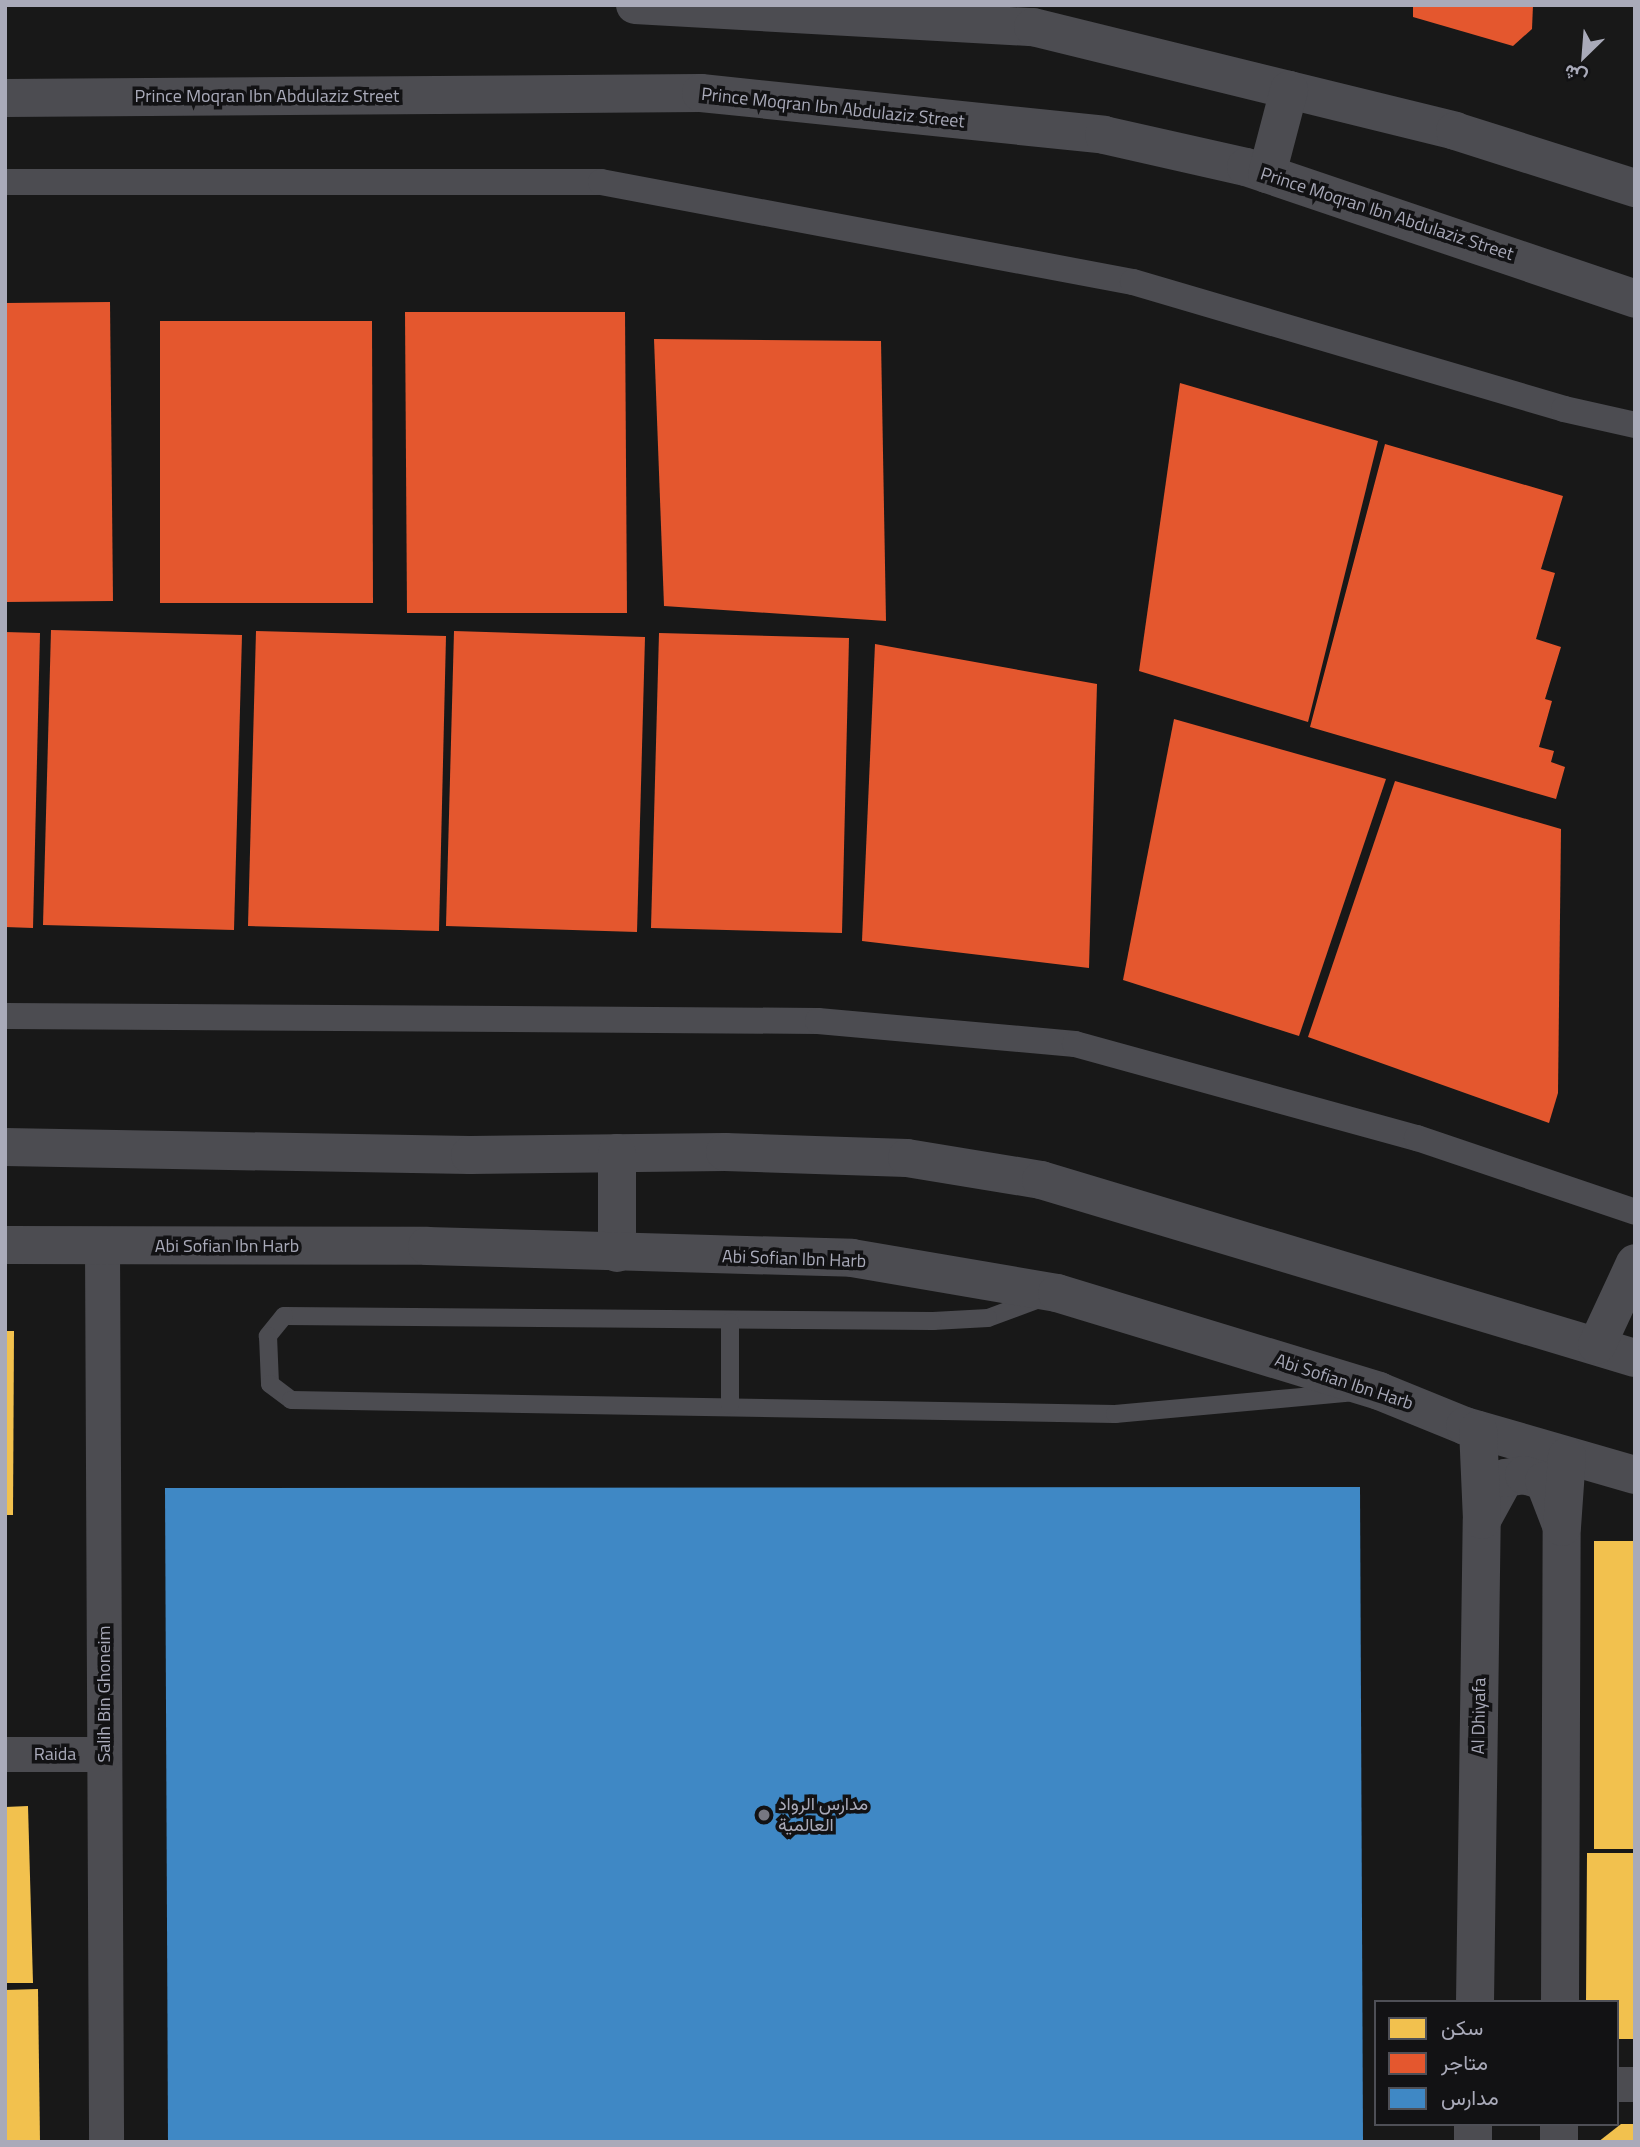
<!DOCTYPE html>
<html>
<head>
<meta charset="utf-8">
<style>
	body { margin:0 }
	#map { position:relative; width:1640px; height:2147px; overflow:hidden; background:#181818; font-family:"Titillium Web",Vazirmatn,sans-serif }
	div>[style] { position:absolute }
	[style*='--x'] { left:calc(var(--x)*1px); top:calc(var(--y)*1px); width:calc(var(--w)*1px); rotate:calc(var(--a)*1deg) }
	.homes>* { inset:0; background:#f2c14e }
	.shops>* { inset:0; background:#e4572e }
	.schools>* { inset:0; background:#3f88c5 }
	.service>* { height:18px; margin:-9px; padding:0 9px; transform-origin:9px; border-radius:9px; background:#4c4c51 }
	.pedestrian>* { height:26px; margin:-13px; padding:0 13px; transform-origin:13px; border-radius:13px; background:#4c4c51 }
	.minor>* { height:35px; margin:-17.5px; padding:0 17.5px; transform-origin:17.5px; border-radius:17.5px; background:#4c4c51 }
	.tertiary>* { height:38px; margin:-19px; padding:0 19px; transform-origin:19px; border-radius:19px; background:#4c4c51 }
	.dots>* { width:19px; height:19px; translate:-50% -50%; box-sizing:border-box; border:4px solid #121214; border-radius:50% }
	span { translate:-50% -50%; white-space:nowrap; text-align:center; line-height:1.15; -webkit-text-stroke:7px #121214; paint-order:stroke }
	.street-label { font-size:18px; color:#a9aab9 }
	.poi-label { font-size:18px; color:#a9aab9 }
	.left { translate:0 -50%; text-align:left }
	.frame { position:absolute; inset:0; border:7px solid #a9aab9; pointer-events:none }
	.legend { position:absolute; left:1374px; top:2000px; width:245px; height:126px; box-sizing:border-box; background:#121214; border:2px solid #4e4f56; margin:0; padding:9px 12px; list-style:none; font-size:21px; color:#a9aab9 }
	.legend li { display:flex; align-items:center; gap:14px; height:35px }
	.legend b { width:35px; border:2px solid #4e4f56 }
	.north { position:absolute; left:1549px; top:21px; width:70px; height:70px; -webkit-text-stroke:5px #121214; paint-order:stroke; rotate:205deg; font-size:19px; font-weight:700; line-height:28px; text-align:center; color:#a9aab9 }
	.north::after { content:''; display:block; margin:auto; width:24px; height:32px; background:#a9aab9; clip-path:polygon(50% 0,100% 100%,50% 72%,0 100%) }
</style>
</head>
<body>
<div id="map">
	<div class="homes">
		<div style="clip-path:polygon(5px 1331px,14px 1331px,13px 1515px,5px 1515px)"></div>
		<div style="clip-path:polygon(1594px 1541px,1635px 1541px,1635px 1849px,1594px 1849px)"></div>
		<div style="clip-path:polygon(28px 1806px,33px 1983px,5px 1983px,5px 1807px)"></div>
		<div style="clip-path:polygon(1587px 1853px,1635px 1853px,1635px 2039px,1617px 2039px,1617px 2002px,1586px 2002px)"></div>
		<div style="clip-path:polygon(38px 1989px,40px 2142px,5px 2142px,5px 1990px)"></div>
		<div style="clip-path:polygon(1621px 2124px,1635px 2124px,1635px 2142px,1598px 2142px)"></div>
	</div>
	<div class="shops">
		<div style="clip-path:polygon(1413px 5px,1533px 5px,1532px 29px,1513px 46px,1413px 17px)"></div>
		<div style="clip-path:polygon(110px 302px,113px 601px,5px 602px,5px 303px)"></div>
		<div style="clip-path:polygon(405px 312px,625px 312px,627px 613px,407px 613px)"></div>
		<div style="clip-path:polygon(160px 321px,372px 321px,373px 603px,160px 603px)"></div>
		<div style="clip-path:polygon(654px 339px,881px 341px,886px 621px,664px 606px)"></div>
		<div style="clip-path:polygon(1180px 383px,1378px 441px,1308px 722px,1139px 671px)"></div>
		<div style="clip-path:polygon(1385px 444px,1563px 496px,1541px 569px,1555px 573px,1536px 639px,1561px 647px,1545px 699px,1552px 701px,1539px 747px,1554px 751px,1551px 762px,1565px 767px,1556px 799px,1310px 727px)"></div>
		<div style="clip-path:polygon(51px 630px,242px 635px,234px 930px,43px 925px)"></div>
		<div style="clip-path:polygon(256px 631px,446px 636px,439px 931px,248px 926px)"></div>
		<div style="clip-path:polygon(454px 631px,645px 637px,637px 932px,446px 926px)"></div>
		<div style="clip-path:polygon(5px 632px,40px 633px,33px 928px,5px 927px)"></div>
		<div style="clip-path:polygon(659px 633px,849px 638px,842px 933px,651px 928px)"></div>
		<div style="clip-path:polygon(875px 644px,1097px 684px,1089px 968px,862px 941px)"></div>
		<div style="clip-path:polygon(1174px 719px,1386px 779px,1299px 1036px,1123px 980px)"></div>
		<div style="clip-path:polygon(1395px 781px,1561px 829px,1558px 1093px,1549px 1123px,1308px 1037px)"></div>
	</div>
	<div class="schools">
		<div style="clip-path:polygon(1360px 1487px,1363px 2142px,168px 2142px,165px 1488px)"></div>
	</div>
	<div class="service">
		<div style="--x:1039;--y:1299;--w:54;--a:159.6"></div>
		<div style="--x:988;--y:1318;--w:55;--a:176.9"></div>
		<div style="--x:933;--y:1321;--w:649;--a:-179.56"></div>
		<div style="--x:284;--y:1316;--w:26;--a:129"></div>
		<div style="--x:268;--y:1336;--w:48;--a:87.6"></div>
		<div style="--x:270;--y:1384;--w:26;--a:37"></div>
		<div style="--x:291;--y:1400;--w:824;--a:0.97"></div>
		<div style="--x:1115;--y:1414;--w:233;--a:-5.2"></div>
		<div style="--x:730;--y:1322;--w:83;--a:90"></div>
	</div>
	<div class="pedestrian">
		<div style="--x:5;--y:182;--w:596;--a:0"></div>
		<div style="--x:601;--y:182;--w:541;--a:10.65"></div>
		<div style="--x:1133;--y:282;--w:449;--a:16.4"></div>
		<div style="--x:1564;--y:409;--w:73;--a:12.7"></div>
		<div style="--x:5;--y:1016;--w:813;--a:0.35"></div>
		<div style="--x:818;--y:1021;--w:258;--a:5.1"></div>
		<div style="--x:1075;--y:1044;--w:355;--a:15.4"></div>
		<div style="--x:1417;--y:1138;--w:230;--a:18.7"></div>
	</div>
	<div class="minor">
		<div style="--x:102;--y:1246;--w:896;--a:89.74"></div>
		<div style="--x:5;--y:1754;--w:99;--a:0"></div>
		<div style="--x:1617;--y:2084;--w:18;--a:0"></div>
	</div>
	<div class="tertiary">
		<div style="--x:635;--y:5;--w:399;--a:3.2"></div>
		<div style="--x:1033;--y:27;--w:435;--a:13.8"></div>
		<div style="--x:1455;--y:131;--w:189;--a:17.6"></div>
		<div style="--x:5;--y:98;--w:696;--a:-0.41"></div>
		<div style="--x:701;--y:93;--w:405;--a:5.9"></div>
		<div style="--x:1104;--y:135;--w:146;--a:12.7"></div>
		<div style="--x:1246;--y:167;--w:411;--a:18.7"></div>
		<div style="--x:1267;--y:174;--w:87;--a:-75.3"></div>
		<div style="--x:5;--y:1147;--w:465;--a:1"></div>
		<div style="--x:470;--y:1155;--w:255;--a:-0.7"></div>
		<div style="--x:725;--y:1152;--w:182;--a:1.9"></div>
		<div style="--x:907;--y:1158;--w:136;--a:9.3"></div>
		<div style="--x:1041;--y:1180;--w:620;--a:16.68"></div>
		<div style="--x:617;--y:1153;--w:100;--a:90"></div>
		<div style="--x:5;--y:1245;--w:422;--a:0.1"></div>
		<div style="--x:427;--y:1246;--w:425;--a:1.6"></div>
		<div style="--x:852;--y:1258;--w:208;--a:9.7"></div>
		<div style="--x:1057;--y:1293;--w:337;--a:16.9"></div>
		<div style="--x:1379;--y:1391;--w:93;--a:22.1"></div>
		<div style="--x:1465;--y:1426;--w:177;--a:16.1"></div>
		<div style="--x:1597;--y:1345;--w:90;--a:-65.1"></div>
		<div style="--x:1482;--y:1520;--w:48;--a:-61.3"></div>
		<div style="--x:1505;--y:1478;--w:19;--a:-9"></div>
		<div style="--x:1524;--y:1475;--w:21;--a:17"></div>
		<div style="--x:1544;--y:1481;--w:47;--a:68.9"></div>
		<div style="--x:1475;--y:2002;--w:482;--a:-89.2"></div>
		<div style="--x:1482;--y:1520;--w:90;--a:-92.5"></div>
		<div style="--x:1560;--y:2002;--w:475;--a:-89.8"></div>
		<div style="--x:1562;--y:1527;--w:71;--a:-86"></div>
		<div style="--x:1473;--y:2142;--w:18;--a:-90"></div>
		<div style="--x:1559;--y:2142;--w:18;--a:-90"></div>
	</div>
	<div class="dots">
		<div style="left:764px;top:1815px;background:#767781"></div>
	</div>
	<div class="street-label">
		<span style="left:267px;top:96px">Prince Moqran Ibn Abdulaziz Street</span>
		<span style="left:833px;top:108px;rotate:6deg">Prince Moqran Ibn Abdulaziz Street</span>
		<span style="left:1387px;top:214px;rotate:18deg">Prince Moqran Ibn Abdulaziz Street</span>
		<span style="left:227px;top:1246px">Abi Sofian Ibn Harb</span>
		<span style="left:794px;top:1259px;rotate:2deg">Abi Sofian Ibn Harb</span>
		<span style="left:1344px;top:1382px;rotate:18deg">Abi Sofian Ibn Harb</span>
		<span style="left:104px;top:1694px;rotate:-90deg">Salih Bin Ghoneim</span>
		<span style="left:1479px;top:1716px;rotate:-89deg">Al Dhiyafa</span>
		<span style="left:55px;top:1754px">Raida</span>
	</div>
	<div class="poi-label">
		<span class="left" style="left:778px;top:1815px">مدارس الرواد<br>العالمية</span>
	</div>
	<div class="frame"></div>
	<ul class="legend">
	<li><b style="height:19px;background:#f2c14e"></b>سكن</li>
	<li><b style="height:19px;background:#e4572e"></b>متاجر</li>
	<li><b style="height:19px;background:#3f88c5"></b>مدارس</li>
	</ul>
	<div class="north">ش</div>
</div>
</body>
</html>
